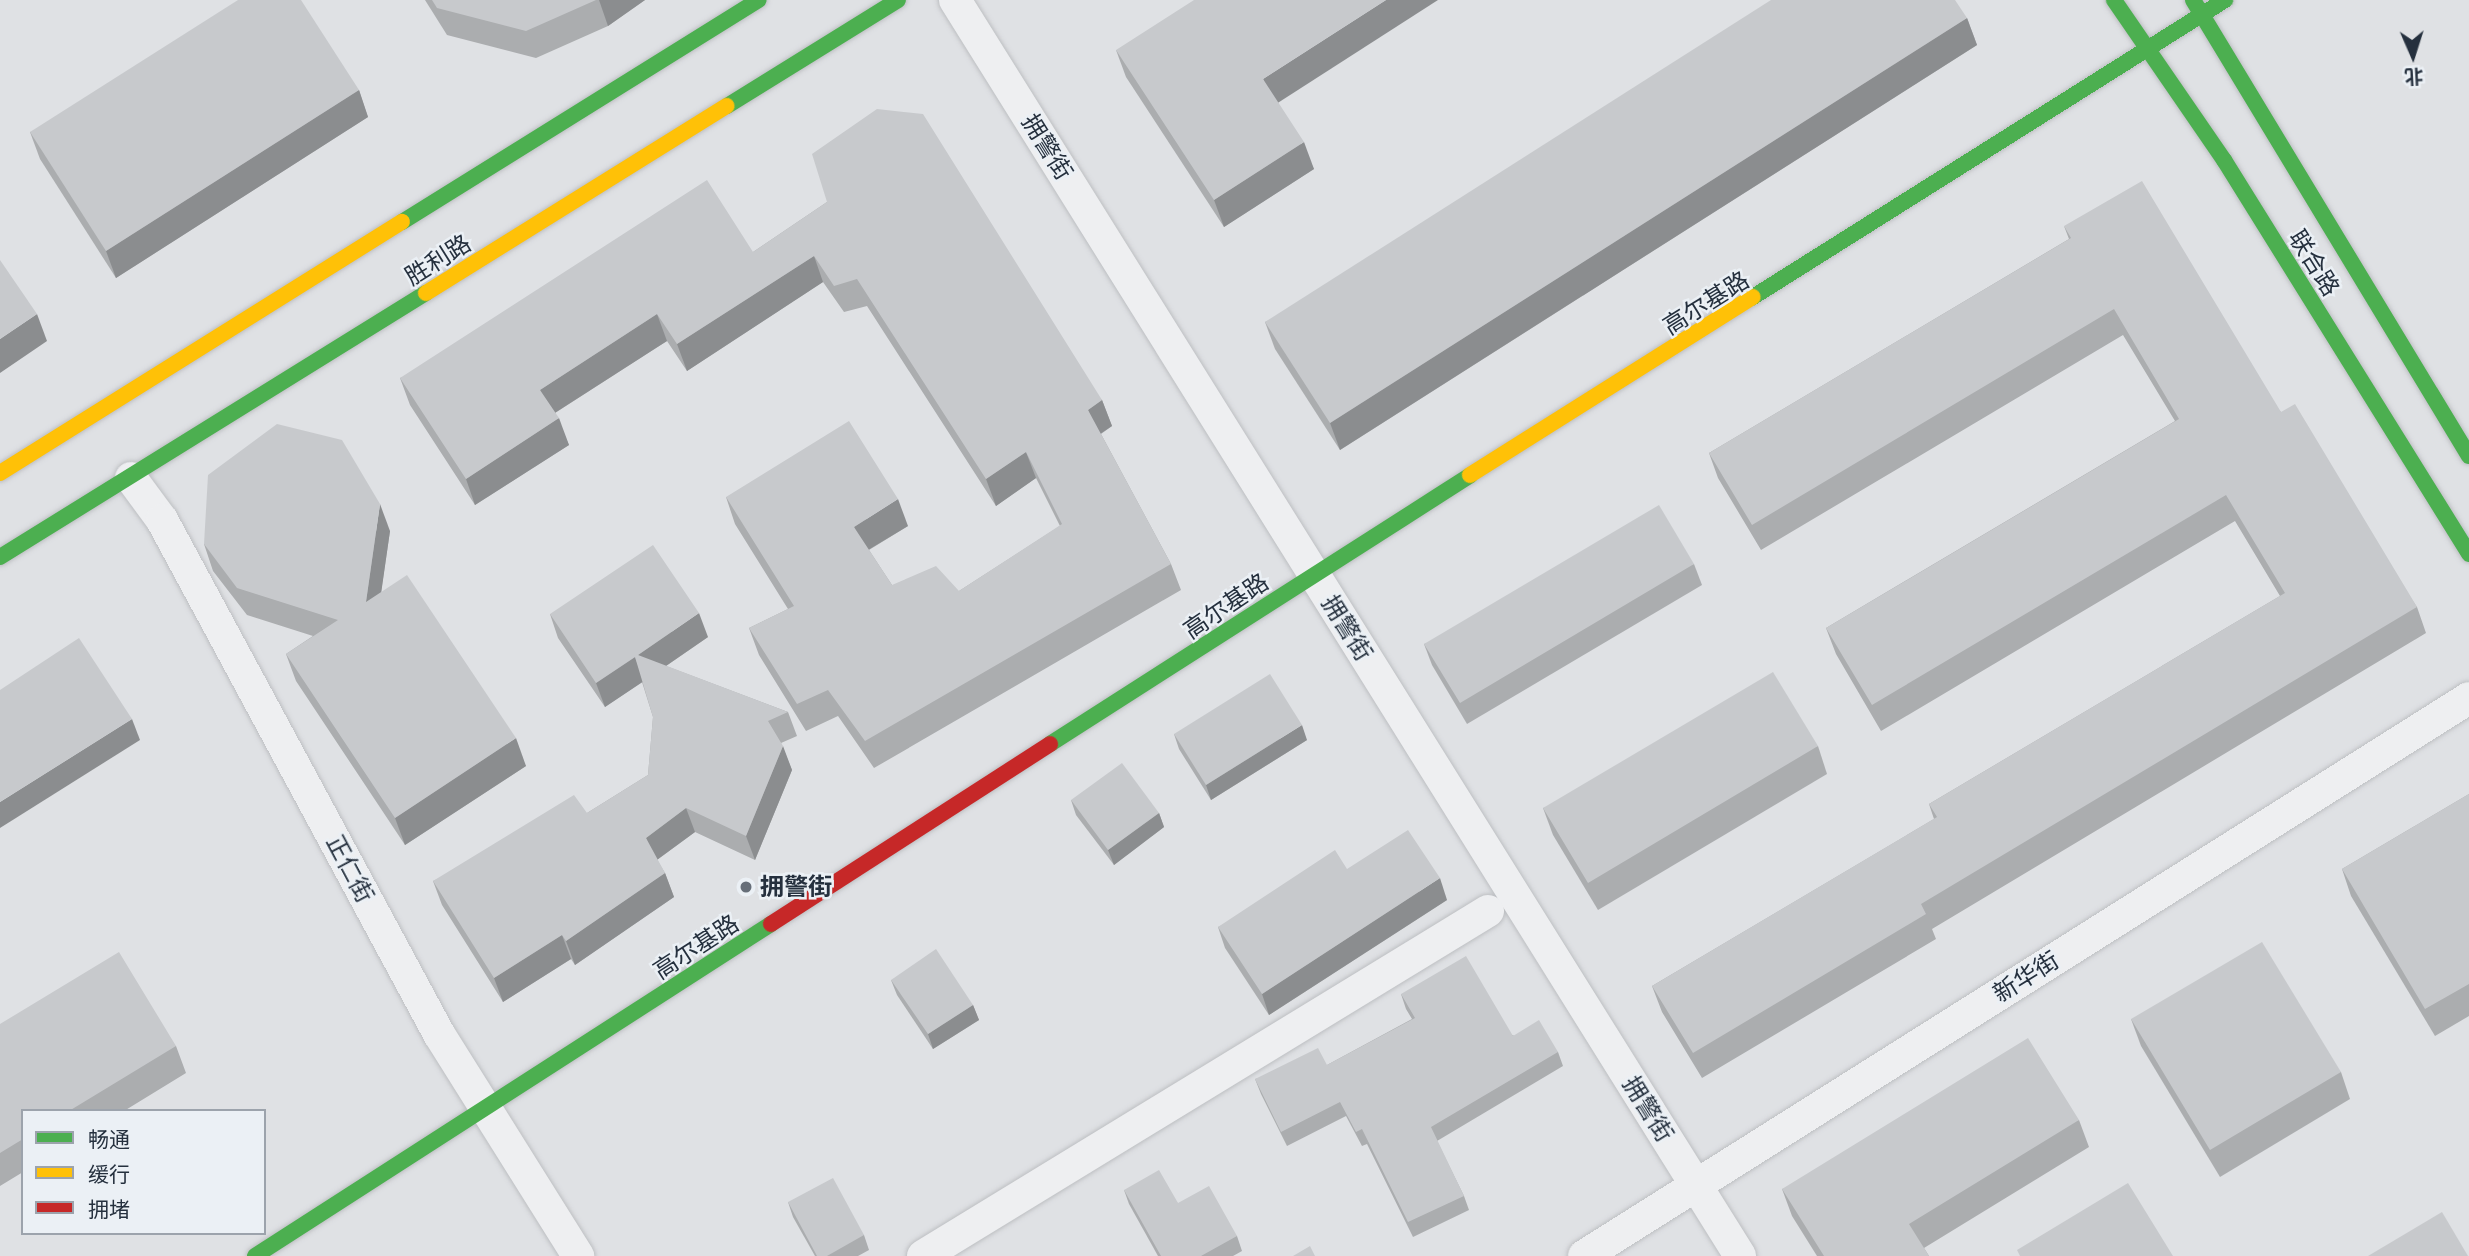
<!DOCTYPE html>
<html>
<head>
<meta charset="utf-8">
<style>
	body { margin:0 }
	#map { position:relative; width:2469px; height:1256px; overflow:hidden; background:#dfe1e4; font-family:Quicksand,"Noto Sans SC",sans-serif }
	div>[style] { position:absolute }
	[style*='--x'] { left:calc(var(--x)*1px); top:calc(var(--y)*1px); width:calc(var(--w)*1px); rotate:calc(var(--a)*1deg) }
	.roads { filter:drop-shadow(0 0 2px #bdbfc2) drop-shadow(0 0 2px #bdbfc2) }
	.street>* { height:32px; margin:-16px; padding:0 16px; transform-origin:16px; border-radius:16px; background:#eeeff1 }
	.fast>* { height:16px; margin:-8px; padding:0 8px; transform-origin:8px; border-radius:8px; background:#4caf50 }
	.slow>* { height:16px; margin:-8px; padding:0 8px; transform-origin:8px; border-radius:8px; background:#ffc107 }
	.jam>* { height:16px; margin:-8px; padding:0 8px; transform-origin:8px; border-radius:8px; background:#c62828 }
	.wall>* { inset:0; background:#abadaf }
	.shaded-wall>* { inset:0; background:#8b8d8f }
	.building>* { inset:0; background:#c7c9cc }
	.dots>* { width:19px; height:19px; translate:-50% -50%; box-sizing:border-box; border:4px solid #ebf0f5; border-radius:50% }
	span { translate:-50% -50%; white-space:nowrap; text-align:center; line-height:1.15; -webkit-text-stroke:5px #ebf0f5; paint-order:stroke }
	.street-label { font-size:24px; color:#25303e }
	.poi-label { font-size:24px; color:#25303e; font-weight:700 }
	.left { translate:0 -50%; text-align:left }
	.legend { position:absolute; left:21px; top:1109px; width:245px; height:126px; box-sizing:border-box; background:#ebf0f5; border:2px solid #9ca3ac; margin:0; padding:9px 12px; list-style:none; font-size:21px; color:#25303e }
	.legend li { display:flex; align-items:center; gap:14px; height:35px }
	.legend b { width:35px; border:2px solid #9ca3ac }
	.north { position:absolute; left:2378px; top:21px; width:70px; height:70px; -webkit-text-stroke:5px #ebf0f5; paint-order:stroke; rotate:177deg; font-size:19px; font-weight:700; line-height:28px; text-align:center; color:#25303e }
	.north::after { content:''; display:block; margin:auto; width:24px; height:32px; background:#25303e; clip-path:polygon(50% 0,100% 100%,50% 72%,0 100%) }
</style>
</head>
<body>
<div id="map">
	<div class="roads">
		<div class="street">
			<div style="--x:955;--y:0;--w:1481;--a:57.99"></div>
			<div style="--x:131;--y:478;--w:52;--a:53.6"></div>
			<div style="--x:162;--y:520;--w:584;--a:61.68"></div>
			<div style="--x:439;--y:1034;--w:262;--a:57.9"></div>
			<div style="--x:923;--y:1256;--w:662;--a:-31.41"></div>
			<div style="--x:1584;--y:1256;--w:1046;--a:-32.23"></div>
		</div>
		<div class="fast">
			<div style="--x:2114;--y:0;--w:194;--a:55.5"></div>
			<div style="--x:2224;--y:160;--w:464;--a:58.1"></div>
			<div style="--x:2193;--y:0;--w:533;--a:58.82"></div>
			<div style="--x:727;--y:106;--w:201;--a:-31.8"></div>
			<div style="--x:402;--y:222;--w:420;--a:-31.9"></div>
			<div style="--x:1753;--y:297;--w:558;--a:-32.18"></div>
			<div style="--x:0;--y:557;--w:501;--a:-31.79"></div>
			<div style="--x:1050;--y:744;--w:499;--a:-32.6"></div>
			<div style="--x:255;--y:1256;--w:614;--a:-32.76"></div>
		</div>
		<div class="slow">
			<div style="--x:426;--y:293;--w:354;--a:-31.9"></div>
			<div style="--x:0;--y:473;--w:474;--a:-32"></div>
			<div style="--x:1470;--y:475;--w:334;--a:-32.2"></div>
		</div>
		<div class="jam">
			<div style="--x:771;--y:924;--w:332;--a:-32.8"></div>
		</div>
	</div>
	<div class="wall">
		<div style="clip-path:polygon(425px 0,645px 0,608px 26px,536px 58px,447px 35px)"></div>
		<div style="clip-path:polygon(1967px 18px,1977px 45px,1340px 450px,1275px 349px,1265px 322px)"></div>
		<div style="clip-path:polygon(1116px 50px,1278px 103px,1314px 169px,1224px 227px,1126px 77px)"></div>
		<div style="clip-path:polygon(359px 90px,368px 117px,116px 278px,40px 159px,30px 132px)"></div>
		<div style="clip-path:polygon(827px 202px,1102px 400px,1112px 426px,1101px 434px,1171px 564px,1181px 590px,874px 768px,838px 716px,806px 731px,759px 655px,749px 628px,788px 609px,735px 524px,726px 497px,908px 526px,869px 550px,892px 585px,959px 591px,1060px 526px,1036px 478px,996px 506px,867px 306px,844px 312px,823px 282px,687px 371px,667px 341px,555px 413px,569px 445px,475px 505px,410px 405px,400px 378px,753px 252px)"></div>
		<div style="clip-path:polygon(2064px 226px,2281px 412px,2417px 607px,2426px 633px,1932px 929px,1936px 939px,1702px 1078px,1662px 1012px,1652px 986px,1934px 819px,1929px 804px,2280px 596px,2235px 521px,1881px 731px,1836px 654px,1826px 628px,2175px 421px,2123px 335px,1761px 550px,1718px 478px,1709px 453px,2069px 239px)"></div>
		<div style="clip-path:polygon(390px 531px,381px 592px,526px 766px,405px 845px,296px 681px,286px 654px,313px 636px,247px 615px,213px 571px,204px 544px)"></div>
		<div style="clip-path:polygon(1694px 564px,1702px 585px,1467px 724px,1432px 665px,1424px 644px)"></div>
		<div style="clip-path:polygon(550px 614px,708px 637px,666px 666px,788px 712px,797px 736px,781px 743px,792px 770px,755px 860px,695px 832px,657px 860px,665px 873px,674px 897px,575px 965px,571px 959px,503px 1002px,442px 905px,433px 881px,587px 813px,648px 775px,653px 717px,642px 682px,605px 707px,558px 638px)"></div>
		<div style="clip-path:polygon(1174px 734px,1307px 740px,1211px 800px,1179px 749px)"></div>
		<div style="clip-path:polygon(1818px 746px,1827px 774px,1598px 910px,1553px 835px,1543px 808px)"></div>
		<div style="clip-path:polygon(2469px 794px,2469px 1016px,2435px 1036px,2351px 896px,2342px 869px)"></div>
		<div style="clip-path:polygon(1071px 800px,1159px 813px,1164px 827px,1114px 865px,1076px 815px)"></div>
		<div style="clip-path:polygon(1347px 869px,1447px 900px,1269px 1015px,1225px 948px,1218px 927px)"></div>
		<div style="clip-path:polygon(891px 980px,973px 1005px,979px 1020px,933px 1049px,897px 995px)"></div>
		<div style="clip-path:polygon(1401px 994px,1558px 1052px,1563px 1066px,1437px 1141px,1464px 1196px,1469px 1210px,1413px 1237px,1367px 1144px,1362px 1146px,1346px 1116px,1287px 1146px,1261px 1094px,1255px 1079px,1327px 1065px,1412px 1019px,1406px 1009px)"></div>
		<div style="clip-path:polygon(2131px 1019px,2341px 1072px,2350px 1099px,2220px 1177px,2141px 1046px)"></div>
		<div style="clip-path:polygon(0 1024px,176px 1046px,186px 1073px,124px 1111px,23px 1111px,23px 1172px,0 1186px)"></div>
		<div style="clip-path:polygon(2079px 1120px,2089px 1147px,1924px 1248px,1929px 1256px,1817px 1256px,1792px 1216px,1782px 1189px)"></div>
		<div style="clip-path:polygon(1124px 1190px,1178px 1203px,1237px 1236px,1242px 1251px,1233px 1256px,1158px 1256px,1129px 1204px)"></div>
		<div style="clip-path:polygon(788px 1202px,864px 1235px,869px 1250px,858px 1256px,815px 1256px,793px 1217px)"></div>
	</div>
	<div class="shaded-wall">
		<div style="clip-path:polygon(599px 0,645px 0,608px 26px)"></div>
		<div style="clip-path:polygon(1386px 0,1438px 0,1273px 106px,1263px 79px)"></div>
		<div style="clip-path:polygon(1967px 18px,1977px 45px,1340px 450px,1330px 423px)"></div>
		<div style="clip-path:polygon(359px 90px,368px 117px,116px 278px,106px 251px)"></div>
		<div style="clip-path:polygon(1304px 142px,1314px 169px,1224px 227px,1214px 200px)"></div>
		<div style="clip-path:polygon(814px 256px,823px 282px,687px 371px,677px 344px)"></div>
		<div style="clip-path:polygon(37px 314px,47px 341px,0 373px,0 339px)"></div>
		<div style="clip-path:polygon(657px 314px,667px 341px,550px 416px,540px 390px)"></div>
		<div style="clip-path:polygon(1102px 400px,1112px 426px,1097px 436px,1088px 410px)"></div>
		<div style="clip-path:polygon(559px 418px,569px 445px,475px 505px,466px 479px)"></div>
		<div style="clip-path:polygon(1026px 452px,1036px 478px,996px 506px,986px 479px)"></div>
		<div style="clip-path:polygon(898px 499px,908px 526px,863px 553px,854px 527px)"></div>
		<div style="clip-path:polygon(380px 504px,390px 531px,376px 629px,366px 602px)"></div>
		<div style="clip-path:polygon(699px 613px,708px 637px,647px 679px,638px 655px)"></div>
		<div style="clip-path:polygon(635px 657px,644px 681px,605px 707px,596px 683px)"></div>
		<div style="clip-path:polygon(132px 719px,140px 740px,0 828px,0 802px)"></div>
		<div style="clip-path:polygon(1302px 725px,1307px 740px,1211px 800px,1206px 785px)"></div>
		<div style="clip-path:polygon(516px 738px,526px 766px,405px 845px,395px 818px)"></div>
		<div style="clip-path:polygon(783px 746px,792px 770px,755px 860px,746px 836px)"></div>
		<div style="clip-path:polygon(686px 808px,695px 832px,654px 862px,646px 838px)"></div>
		<div style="clip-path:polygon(1159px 813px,1164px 827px,1114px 865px,1108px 850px)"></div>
		<div style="clip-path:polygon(665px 873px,674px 897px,575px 965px,566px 941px)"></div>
		<div style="clip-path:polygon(1440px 878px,1447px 900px,1269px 1015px,1262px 994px)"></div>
		<div style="clip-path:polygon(562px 935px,571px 959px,503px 1002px,494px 978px)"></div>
		<div style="clip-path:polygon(973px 1005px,979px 1020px,933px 1049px,928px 1034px)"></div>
	</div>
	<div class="building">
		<div style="clip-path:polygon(238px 0,301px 0,359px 90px,106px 251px,30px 132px)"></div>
		<div style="clip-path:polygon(432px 0,596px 0,526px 31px,437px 8px)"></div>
		<div style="clip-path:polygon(1194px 0,1386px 0,1263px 79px,1304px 142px,1214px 200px,1116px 50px)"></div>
		<div style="clip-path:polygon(1771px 0,1955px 0,1967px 18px,1330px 423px,1265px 322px)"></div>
		<div style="clip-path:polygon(877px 109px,923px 114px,1102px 400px,1088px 410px,1171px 564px,865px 741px,828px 690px,797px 704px,749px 628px,794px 606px,726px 497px,849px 421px,898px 499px,854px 527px,892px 585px,936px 566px,959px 591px,1062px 524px,1026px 452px,986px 479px,857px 279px,834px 286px,814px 256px,677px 344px,657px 314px,540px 390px,559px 418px,466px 479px,400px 378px,707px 180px,753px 252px,827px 202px,812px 154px)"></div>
		<div style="clip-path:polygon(2142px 181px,2281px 412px,2295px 404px,2417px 607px,1921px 904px,1926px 914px,1693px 1053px,1652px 986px,1937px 817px,1929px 804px,2285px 593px,2226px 495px,1872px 705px,1826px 628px,2179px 419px,2114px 309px,1752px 525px,1709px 453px,2071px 238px,2064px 226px)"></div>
		<div style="clip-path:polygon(0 260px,37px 314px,0 339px)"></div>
		<div style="clip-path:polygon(277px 424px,342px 440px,380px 504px,366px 602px,407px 575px,516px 738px,395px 818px,286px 654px,338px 620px,237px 588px,204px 544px,208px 475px)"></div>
		<div style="clip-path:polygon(1659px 505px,1694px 564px,1460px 703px,1424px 644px)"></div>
		<div style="clip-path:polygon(653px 545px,699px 613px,638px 655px,788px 712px,768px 721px,783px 746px,746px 836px,686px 808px,646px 838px,665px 873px,566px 941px,562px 935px,494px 978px,433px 881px,574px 795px,587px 813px,648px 775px,653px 717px,635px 657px,596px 683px,550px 614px)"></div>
		<div style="clip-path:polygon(79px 638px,132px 719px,0 802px,0 690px)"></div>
		<div style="clip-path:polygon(1773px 672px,1818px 746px,1588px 883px,1543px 808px)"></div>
		<div style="clip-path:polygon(1270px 674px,1302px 725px,1206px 785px,1174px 734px)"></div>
		<div style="clip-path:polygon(1122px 763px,1159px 813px,1108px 850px,1071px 800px)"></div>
		<div style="clip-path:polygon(2469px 794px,2469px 984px,2425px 1009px,2342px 869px)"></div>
		<div style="clip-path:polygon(1408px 830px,1440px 878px,1262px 994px,1218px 927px,1335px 850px,1347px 869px)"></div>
		<div style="clip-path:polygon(2262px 942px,2341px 1072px,2210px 1150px,2131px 1019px)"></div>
		<div style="clip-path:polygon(936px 949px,973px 1005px,928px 1034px,891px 980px)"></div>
		<div style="clip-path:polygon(119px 952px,176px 1046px,69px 1111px,23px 1111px,23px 1139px,0 1153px,0 1024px)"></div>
		<div style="clip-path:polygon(1466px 956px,1513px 1036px,1539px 1020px,1558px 1052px,1431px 1127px,1464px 1196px,1408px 1222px,1362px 1129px,1356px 1132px,1340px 1102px,1281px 1132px,1255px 1079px,1318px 1048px,1327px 1065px,1415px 1018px,1401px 994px)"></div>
		<div style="clip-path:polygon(2028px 1038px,2079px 1120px,1909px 1224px,1929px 1256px,1824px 1256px,1782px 1189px)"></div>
		<div style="clip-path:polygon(1159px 1170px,1178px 1203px,1209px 1186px,1237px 1236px,1201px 1256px,1161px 1256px,1124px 1190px)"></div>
		<div style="clip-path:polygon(833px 1178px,864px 1235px,827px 1256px,817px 1256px,788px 1202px)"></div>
		<div style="clip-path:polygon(2128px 1183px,2173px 1256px,2020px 1256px,2017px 1250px)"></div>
		<div style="clip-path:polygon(2442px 1212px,2468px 1256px,2368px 1256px)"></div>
		<div style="clip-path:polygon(1310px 1246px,1315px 1256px,1293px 1256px)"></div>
	</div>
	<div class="dots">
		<div style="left:746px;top:887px;background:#666e78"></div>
	</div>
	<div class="street-label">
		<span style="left:1047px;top:147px;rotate:58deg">拥警街</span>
		<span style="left:438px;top:260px;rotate:-32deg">胜利路</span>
		<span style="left:2314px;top:263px;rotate:58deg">联合路</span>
		<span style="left:1706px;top:303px;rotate:-32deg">高尔基路</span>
		<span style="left:1226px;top:606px;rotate:-34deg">高尔基路</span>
		<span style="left:1347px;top:628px;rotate:58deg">拥警街</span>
		<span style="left:350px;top:869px;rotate:62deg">正仁街</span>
		<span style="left:696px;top:947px;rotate:-33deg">高尔基路</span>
		<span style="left:2026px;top:977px;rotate:-32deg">新华街</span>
		<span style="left:1648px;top:1109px;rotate:58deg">拥警街</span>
	</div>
	<div class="poi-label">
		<span class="left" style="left:760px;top:887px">拥警街</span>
	</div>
	<ul class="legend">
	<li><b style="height:9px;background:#4caf50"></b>畅通</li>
	<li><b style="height:9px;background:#ffc107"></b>缓行</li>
	<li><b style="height:9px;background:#c62828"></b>拥堵</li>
	</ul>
	<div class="north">北</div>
</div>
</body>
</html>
